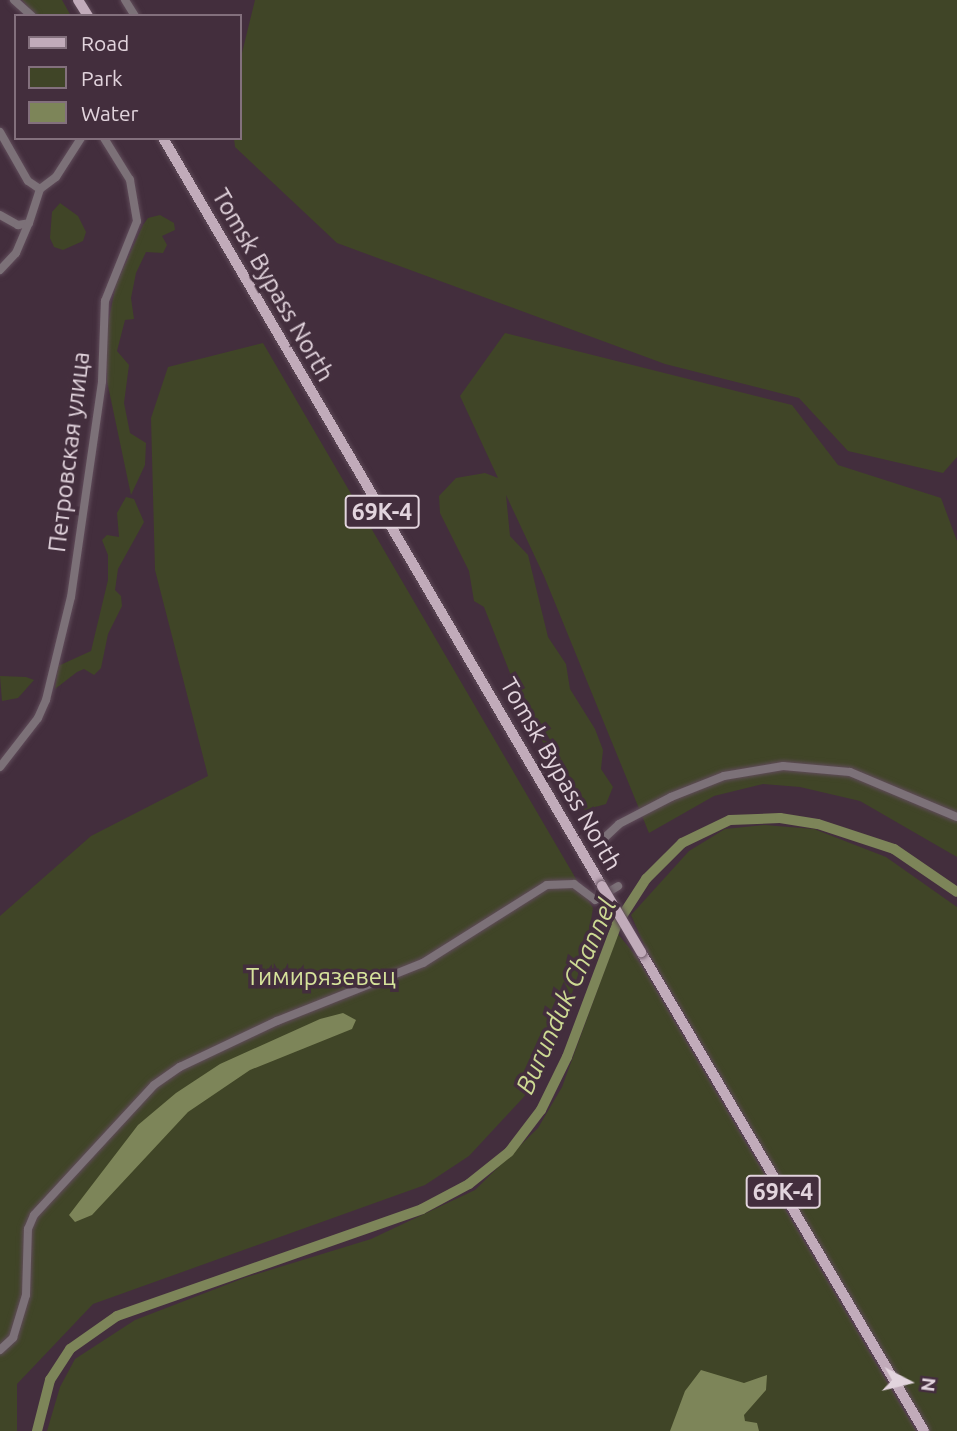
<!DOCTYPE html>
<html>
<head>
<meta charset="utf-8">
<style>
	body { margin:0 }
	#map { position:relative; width:957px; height:1431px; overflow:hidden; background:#432e3d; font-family:Ubuntu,sans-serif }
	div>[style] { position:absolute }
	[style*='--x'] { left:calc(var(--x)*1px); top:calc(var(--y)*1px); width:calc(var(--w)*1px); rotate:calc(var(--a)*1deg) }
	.green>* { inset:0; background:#404527 }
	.water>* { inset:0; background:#7d8559 }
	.river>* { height:10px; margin:-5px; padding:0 5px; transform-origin:5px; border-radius:5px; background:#7d8559 }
	.roads { filter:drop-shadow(0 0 2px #604c5a) drop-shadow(0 0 2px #604c5a) }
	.minor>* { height:8px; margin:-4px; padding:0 4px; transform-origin:4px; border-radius:4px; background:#7c7178 }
	.major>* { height:10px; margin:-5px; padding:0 5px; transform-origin:5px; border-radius:5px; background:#c1abba }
	.bridges { filter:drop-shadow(0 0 2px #604c5a) drop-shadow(0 0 2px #604c5a) }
	.major-bridge>* { height:10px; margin:-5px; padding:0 5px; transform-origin:5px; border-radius:5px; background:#c1abba }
	span { translate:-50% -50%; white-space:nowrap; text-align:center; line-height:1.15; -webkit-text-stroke:7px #432e3d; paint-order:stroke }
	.shield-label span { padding:2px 5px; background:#432e3d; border:2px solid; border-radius:5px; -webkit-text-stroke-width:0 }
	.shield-label { font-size:23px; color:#e2d4dd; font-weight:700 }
	.street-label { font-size:24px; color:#e2d4dd }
	.park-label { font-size:24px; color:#d6e39b }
	.water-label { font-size:26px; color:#cdda93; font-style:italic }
	.legend { position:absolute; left:14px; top:14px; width:228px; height:126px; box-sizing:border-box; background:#432e3d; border:2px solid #83707d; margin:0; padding:9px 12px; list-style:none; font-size:21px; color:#e2d4dd }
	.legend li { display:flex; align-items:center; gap:14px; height:35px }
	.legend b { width:35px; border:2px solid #83707d }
	.north { position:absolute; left:873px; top:1347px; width:70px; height:70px; -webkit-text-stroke:5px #432e3d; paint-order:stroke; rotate:97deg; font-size:19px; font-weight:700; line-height:28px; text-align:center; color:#e2d4dd }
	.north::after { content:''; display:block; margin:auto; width:24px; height:32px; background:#e2d4dd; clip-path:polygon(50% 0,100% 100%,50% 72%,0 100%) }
</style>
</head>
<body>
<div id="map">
	<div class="green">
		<div style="clip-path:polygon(22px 0,62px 0,71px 16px,36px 16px)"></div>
		<div style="clip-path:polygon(255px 0,957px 0,957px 457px,943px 473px,848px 451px,799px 398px,665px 364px,337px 243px,235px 147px,234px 138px,240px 138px,240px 61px)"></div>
		<div style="clip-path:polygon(60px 203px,78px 216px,86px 232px,83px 241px,63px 250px,54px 247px,50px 238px,52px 212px)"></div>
		<div style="clip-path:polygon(160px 215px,174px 223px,175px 230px,162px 236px,167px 245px,163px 253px,146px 252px,136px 273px,131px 298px,134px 319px,125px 320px,117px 351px,129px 365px,124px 403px,130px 433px,146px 443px,145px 465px,131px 495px,107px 381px,106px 333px,116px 284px,143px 225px,148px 218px)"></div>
		<div style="clip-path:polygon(505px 333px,792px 405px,838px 465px,941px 498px,957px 541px,957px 857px,860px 801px,800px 787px,763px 784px,714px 796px,649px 833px,544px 576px,506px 495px,510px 536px,528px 555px,548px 637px,566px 664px,570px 689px,595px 729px,603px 750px,601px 769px,613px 787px,606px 804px,585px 810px,580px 806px,525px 711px,484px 607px,474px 601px,469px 571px,440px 513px,439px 496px,456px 478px,485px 473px,498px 478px,460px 396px)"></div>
		<div style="clip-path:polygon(263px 343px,593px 908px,586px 950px,564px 1018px,533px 1087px,469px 1156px,425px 1185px,93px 1304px,17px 1384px,17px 1431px,0 1431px,0 916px,91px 836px,208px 776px,155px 570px,151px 418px,168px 367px)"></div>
		<div style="clip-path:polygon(126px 497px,134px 499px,144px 522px,118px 569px,115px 590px,121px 596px,122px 606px,108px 634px,101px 668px,94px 675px,84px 669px,77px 672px,55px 689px,58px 666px,91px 651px,108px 580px,108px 555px,102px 540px,107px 535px,119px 537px,117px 513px)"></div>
		<div style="clip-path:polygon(0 676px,26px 677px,34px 680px,18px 698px,2px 701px)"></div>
		<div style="clip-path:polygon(765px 825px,814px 829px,886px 857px,957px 907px,957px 1431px,929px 1431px,646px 949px,631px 915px,689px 851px,725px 829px)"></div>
		<div style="clip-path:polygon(618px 934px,636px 956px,916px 1431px,47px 1431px,60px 1387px,75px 1359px,135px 1320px,244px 1278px,371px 1239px,475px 1190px,538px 1128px,562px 1087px)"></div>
	</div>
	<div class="water">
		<div style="clip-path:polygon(343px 1013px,356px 1020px,352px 1029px,250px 1070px,188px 1112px,92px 1215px,75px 1222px,69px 1215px,138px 1125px,176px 1093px,220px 1064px,320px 1019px)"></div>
		<div style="clip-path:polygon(701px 1370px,744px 1383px,767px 1375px,766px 1390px,744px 1415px,745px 1421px,757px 1423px,759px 1431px,670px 1431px,685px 1391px)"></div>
	</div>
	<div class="river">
		<div style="--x:37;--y:1431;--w:53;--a:-75.7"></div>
		<div style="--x:50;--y:1380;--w:37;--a:-57"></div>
		<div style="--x:70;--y:1349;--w:57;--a:-35.1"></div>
		<div style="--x:117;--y:1316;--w:323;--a:-19.3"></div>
		<div style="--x:422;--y:1209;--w:53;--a:-28"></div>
		<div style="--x:469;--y:1184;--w:51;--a:-38.7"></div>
		<div style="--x:509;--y:1152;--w:53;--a:-52.7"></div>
		<div style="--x:541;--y:1110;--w:59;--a:-63.9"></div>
		<div style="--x:567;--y:1057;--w:142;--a:-69.4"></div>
		<div style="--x:617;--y:924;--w:54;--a:-57.2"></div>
		<div style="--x:646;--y:879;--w:51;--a:-45"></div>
		<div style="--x:682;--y:843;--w:53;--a:-25.6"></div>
		<div style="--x:730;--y:820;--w:50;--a:-2.3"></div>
		<div style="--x:780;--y:818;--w:38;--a:9"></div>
		<div style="--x:818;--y:824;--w:80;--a:18.2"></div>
		<div style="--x:894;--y:849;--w:76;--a:34.3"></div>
	</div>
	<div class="roads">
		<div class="minor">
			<div style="--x:14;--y:0;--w:24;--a:42"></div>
			<div style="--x:125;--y:0;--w:19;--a:58"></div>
			<div style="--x:0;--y:132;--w:56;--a:60.3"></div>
			<div style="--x:28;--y:181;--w:14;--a:34"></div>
			<div style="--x:0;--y:215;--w:21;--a:29"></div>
			<div style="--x:18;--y:225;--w:11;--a:-10"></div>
			<div style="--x:29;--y:223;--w:36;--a:-72"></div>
			<div style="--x:40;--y:189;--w:20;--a:-37"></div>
			<div style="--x:56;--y:177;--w:46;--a:-57.3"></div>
			<div style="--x:0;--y:270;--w:23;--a:-47"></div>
			<div style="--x:16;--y:253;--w:33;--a:-67"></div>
			<div style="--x:0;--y:767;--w:62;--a:-52.2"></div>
			<div style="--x:38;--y:718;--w:20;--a:-66"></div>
			<div style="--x:46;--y:700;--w:106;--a:-76.4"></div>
			<div style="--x:71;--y:597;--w:218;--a:-81.8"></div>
			<div style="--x:102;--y:381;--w:80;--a:-87.9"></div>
			<div style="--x:105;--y:301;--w:86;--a:-68.2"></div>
			<div style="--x:137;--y:221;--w:42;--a:-99.7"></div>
			<div style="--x:130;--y:180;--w:49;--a:-121.8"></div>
			<div style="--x:600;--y:842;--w:26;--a:-43"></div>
			<div style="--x:619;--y:824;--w:59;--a:-27.4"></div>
			<div style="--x:671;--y:797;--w:57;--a:-21.6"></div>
			<div style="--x:724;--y:776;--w:60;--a:-9.6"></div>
			<div style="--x:783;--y:766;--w:67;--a:5.1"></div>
			<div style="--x:850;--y:772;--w:116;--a:22.8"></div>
			<div style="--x:0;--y:1350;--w:18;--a:-43"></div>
			<div style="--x:13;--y:1338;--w:45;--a:-73.2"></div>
			<div style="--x:26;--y:1295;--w:66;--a:-88.3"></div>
			<div style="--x:28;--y:1229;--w:15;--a:-67"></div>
			<div style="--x:34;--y:1215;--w:177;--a:-47.3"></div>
			<div style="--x:154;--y:1085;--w:32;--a:-35"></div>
			<div style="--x:180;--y:1067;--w:107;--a:-25.4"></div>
			<div style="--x:277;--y:1021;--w:157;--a:-21.7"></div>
			<div style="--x:423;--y:963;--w:146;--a:-32.2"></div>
			<div style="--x:547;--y:885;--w:27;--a:-2"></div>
			<div style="--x:574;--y:884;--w:26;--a:37"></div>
			<div style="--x:595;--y:900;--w:27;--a:-31"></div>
		</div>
		<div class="major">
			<div style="--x:78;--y:0;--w:19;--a:58"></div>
			<div style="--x:163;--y:138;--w:867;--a:59.59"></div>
			<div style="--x:641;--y:952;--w:556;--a:59.42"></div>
		</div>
	</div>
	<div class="bridges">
		<div class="major-bridge">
			<div style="--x:602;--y:886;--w:77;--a:59.4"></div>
		</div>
	</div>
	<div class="shield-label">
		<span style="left:382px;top:512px">69К-4</span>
		<span style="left:783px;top:1192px">69К-4</span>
	</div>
	<div class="street-label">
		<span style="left:273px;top:285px;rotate:60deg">Tomsk Bypass North</span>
		<span style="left:69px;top:452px;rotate:-83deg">Петровская улица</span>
		<span style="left:561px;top:774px;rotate:60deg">Tomsk Bypass North</span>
	</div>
	<div class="park-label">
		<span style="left:321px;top:977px">Тимирязевец</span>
	</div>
	<div class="water-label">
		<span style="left:566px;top:996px;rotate:-66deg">Burunduk Channel</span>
	</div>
	<ul class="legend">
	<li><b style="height:9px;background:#c1abba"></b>Road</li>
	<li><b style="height:19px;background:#404527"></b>Park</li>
	<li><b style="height:19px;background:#7d8559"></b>Water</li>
	</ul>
	<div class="north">N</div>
</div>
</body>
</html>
